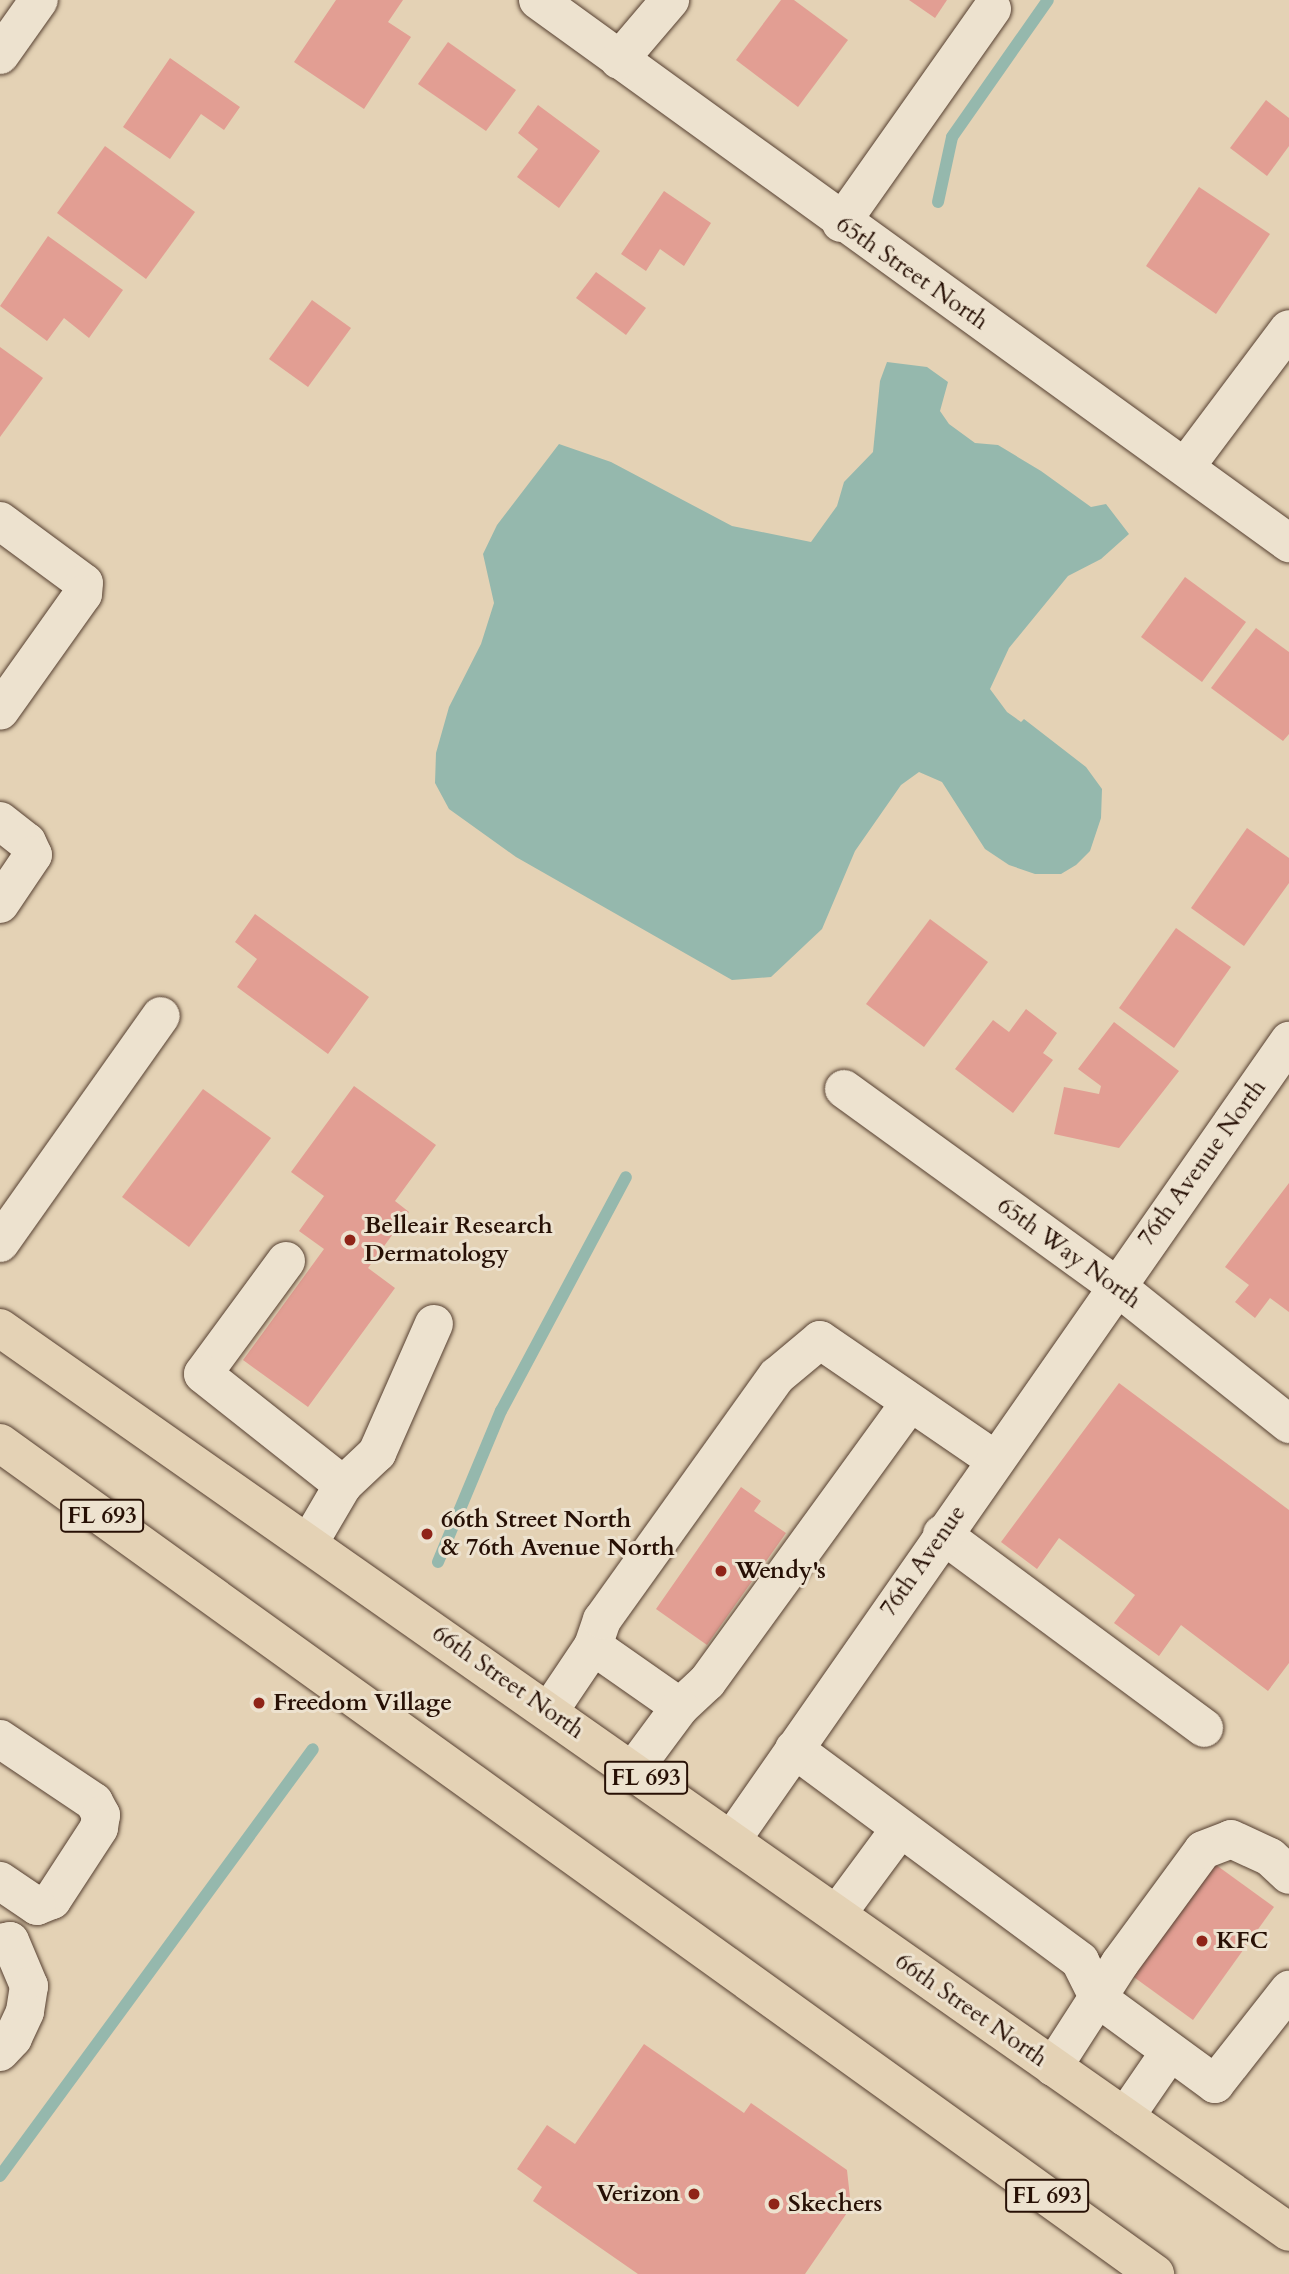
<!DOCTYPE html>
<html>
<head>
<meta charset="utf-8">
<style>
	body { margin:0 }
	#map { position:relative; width:1289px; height:2274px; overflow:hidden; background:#e4d2b5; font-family:Cardo,serif }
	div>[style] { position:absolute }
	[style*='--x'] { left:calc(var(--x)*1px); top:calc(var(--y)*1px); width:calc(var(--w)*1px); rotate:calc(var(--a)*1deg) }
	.water>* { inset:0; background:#95b8ad }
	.stream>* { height:12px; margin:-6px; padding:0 6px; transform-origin:6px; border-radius:6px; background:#95b8ad }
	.building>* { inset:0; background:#e29e93 }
	.roads { filter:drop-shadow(0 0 2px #564031) drop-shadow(0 0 2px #564031) }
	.minor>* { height:38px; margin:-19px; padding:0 19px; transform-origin:19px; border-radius:19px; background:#ede2cf }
	.major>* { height:38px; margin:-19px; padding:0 19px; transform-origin:19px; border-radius:19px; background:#e4d2b5 }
	.dots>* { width:19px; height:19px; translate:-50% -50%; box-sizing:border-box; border:4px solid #ede2cf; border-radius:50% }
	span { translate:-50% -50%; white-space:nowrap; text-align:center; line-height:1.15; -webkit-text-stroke:6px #ede2cf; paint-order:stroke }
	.shield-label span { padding:2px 5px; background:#ede2cf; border:2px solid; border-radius:5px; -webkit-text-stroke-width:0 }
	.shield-label { font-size:23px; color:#271005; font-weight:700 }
	.street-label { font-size:24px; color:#271005 }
	.poi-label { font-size:24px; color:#271005; font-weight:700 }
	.left { translate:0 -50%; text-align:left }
	.right { translate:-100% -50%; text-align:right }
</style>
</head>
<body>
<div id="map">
	<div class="water">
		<div style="clip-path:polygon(887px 362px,927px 367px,948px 382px,940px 411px,949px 424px,975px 443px,998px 445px,1041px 471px,1091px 507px,1106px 504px,1129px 534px,1101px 559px,1068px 576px,1009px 648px,990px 689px,1007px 712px,1021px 722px,1024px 719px,1086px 767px,1102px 789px,1101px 818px,1090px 851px,1076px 865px,1061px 874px,1035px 874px,1009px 865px,985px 849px,942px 782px,919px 772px,901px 785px,855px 851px,822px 929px,771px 977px,732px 980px,516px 857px,449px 809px,435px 783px,436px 753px,449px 707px,481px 644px,494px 603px,483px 554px,497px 525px,559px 444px,611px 462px,732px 526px,811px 542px,837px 506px,844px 482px,873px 452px,880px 381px)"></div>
	</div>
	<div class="stream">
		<div style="--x:938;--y:202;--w:66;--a:-77.8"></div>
		<div style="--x:952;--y:137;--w:167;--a:-55"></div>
		<div style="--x:438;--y:1562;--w:164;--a:-67.4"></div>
		<div style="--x:501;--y:1411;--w:265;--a:-61.9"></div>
		<div style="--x:0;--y:2176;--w:529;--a:-53.76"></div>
	</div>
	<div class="building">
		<div style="clip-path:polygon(336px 0,403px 0,388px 22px,411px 37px,364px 109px,294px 62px)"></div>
		<div style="clip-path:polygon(781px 0,794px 0,848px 40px,798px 107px,736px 60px)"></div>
		<div style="clip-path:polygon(909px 0,947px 0,935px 18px)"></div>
		<div style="clip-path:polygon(448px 42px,516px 90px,486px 131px,418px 84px)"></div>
		<div style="clip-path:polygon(170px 58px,240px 107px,224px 130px,201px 114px,170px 159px,123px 127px)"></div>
		<div style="clip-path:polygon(1266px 100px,1289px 118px,1289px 146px,1267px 176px,1230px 148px)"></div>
		<div style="clip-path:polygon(538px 105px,600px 151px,559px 208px,517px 177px,538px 149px,518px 133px)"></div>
		<div style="clip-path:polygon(105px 146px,195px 212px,146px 279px,57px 213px)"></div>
		<div style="clip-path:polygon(1199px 187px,1270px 234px,1216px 314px,1146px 266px)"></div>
		<div style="clip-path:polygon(664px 191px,711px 223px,684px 266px,660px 249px,646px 271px,621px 254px)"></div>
		<div style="clip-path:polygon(48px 236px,123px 290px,89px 338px,64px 318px,47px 341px,0 306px)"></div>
		<div style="clip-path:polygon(596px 272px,646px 308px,626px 335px,576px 298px)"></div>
		<div style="clip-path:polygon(312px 300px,351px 328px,308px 387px,269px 359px)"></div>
		<div style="clip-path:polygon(0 347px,43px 378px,0 437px)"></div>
		<div style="clip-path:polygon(1185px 577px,1246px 622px,1202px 682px,1141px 637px)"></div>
		<div style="clip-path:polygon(1256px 628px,1289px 652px,1289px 734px,1283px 741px,1211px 688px)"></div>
		<div style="clip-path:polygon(1247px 828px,1289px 858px,1289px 883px,1244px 946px,1191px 908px)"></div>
		<div style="clip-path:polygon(255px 914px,369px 997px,328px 1054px,237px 987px,257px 959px,235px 942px)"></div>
		<div style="clip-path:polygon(930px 919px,988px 962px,924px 1047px,866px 1004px)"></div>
		<div style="clip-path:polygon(1176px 928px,1231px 967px,1174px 1048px,1119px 1008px)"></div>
		<div style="clip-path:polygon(1026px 1009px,1057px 1033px,1043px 1053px,1053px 1060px,1013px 1113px,955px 1069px,993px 1020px,1009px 1032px)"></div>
		<div style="clip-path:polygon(1114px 1022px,1179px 1071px,1119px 1148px,1054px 1134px,1064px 1087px,1099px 1094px,1101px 1086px,1078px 1069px)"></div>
		<div style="clip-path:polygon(354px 1086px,436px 1145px,395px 1201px,409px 1212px,368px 1268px,395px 1288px,308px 1407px,243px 1360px,324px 1249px,299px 1231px,324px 1196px,291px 1172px)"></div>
		<div style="clip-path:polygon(203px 1089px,271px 1138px,189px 1247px,122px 1197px)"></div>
		<div style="clip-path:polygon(1289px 1183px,1289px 1312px,1270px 1298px,1255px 1318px,1235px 1302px,1249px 1285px,1225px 1267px)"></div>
		<div style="clip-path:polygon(1119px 1383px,1289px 1510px,1289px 1663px,1268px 1691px,1181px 1625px,1159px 1656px,1114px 1623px,1135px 1595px,1059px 1538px,1037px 1569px,1001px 1542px)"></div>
		<div style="clip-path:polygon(741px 1487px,761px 1501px,754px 1511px,786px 1533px,707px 1645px,656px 1609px)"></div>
		<div style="clip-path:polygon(1212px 1862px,1274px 1907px,1193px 2020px,1131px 1975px)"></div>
		<div style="clip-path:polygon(644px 2044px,744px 2113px,751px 2103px,847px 2170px,851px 2207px,805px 2274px,638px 2274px,533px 2201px,542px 2187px,517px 2169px,547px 2125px,575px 2144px)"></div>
	</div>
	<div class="roads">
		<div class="minor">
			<div style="--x:538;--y:0;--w:927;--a:35.87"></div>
			<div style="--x:0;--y:55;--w:67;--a:-54.7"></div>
			<div style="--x:619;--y:60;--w:79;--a:-49.6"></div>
			<div style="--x:841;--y:223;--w:262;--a:-54.8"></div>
			<div style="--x:1186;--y:466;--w:171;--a:-53.1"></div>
			<div style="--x:0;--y:521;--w:104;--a:36.4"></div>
			<div style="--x:84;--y:583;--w:11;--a:95"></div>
			<div style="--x:83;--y:594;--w:143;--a:125.4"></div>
			<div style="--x:0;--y:821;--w:34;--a:38"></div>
			<div style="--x:27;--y:842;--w:14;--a:65"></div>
			<div style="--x:33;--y:855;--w:59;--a:124"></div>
			<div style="--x:844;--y:1089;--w:334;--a:35.9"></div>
			<div style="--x:1115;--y:1285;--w:223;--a:38.6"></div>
			<div style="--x:0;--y:1243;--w:278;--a:-54.7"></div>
			<div style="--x:286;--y:1261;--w:140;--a:126.3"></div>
			<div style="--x:203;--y:1374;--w:179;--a:38.4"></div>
			<div style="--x:942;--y:1534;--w:326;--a:36.5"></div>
			<div style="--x:309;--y:1543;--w:67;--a:-59.6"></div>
			<div style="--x:343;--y:1485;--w:47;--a:-43.3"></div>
			<div style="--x:377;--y:1453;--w:141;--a:-66.2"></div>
			<div style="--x:593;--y:1646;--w:106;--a:35"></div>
			<div style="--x:550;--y:1710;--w:77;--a:-56.1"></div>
			<div style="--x:593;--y:1646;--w:28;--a:-71"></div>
			<div style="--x:602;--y:1620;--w:300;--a:-54.4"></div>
			<div style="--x:777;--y:1376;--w:56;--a:-39.9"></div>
			<div style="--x:820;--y:1340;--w:211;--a:34.4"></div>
			<div style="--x:0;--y:1739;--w:113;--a:33.8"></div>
			<div style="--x:94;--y:1802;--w:15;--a:62"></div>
			<div style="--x:101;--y:1815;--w:13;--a:99"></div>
			<div style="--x:99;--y:1828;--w:86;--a:123.1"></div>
			<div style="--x:52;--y:1900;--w:16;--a:158"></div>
			<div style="--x:37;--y:1906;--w:45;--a:-146"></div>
			<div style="--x:794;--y:1749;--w:356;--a:36.5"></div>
			<div style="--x:1080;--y:1961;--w:42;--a:63.4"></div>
			<div style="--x:1099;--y:1999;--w:144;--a:36.2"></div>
			<div style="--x:1215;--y:2084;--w:120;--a:-51.8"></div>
			<div style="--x:634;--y:1769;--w:77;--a:-53.4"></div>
			<div style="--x:680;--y:1707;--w:37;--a:-43"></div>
			<div style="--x:707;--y:1682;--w:345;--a:-54"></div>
			<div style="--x:733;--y:1838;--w:972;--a:-55.1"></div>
			<div style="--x:837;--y:1914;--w:106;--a:-53.5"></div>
			<div style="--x:0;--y:1943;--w:10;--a:-11"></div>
			<div style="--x:10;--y:1941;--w:49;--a:67.1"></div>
			<div style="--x:29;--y:1986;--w:26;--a:99"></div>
			<div style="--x:25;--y:2012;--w:29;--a:115"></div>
			<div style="--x:13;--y:2038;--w:19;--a:133"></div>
			<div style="--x:1053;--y:2067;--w:124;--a:-57.2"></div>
			<div style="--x:1120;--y:1963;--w:140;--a:-53.7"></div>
			<div style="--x:1203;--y:1850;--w:30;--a:-21"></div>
			<div style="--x:1231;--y:1839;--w:43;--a:24.8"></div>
			<div style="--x:1270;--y:1857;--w:26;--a:43"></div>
			<div style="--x:1125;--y:2117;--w:78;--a:-55.5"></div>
		</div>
		<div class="major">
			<div style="--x:0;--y:1328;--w:1574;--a:35.04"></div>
			<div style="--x:0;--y:1443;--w:1423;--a:35.73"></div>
		</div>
	</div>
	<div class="dots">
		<div style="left:350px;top:1240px;background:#8f2418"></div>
		<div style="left:427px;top:1534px;background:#8f2418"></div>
		<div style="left:721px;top:1571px;background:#8f2418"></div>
		<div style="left:259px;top:1703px;background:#8f2418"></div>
		<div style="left:1202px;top:1941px;background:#8f2418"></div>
		<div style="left:694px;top:2194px;background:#8f2418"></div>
		<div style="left:774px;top:2204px;background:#8f2418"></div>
	</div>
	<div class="shield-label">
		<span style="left:102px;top:1516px">FL 693</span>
		<span style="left:646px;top:1778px">FL 693</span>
		<span style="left:1047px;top:2196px">FL 693</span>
	</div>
	<div class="street-label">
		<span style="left:912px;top:273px;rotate:35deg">65th Street North</span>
		<span style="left:1202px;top:1163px;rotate:-54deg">76th Avenue North</span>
		<span style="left:1069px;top:1253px;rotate:36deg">65th Way North</span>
		<span style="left:923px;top:1561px;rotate:-55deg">76th Avenue</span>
		<span style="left:508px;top:1682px;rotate:35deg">66th Street North</span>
		<span style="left:971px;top:2010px;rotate:35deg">66th Street North</span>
	</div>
	<div class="poi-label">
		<span class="left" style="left:364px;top:1240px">Belleair Research<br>Dermatology</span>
		<span class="left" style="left:441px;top:1534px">66th Street North<br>&amp; 76th Avenue North</span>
		<span class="left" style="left:735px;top:1571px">Wendy's</span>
		<span class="left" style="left:273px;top:1703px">Freedom Village</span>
		<span class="left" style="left:1216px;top:1941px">KFC</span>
		<span class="right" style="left:680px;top:2194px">Verizon</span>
		<span class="left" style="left:788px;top:2204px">Skechers</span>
	</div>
</div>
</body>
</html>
